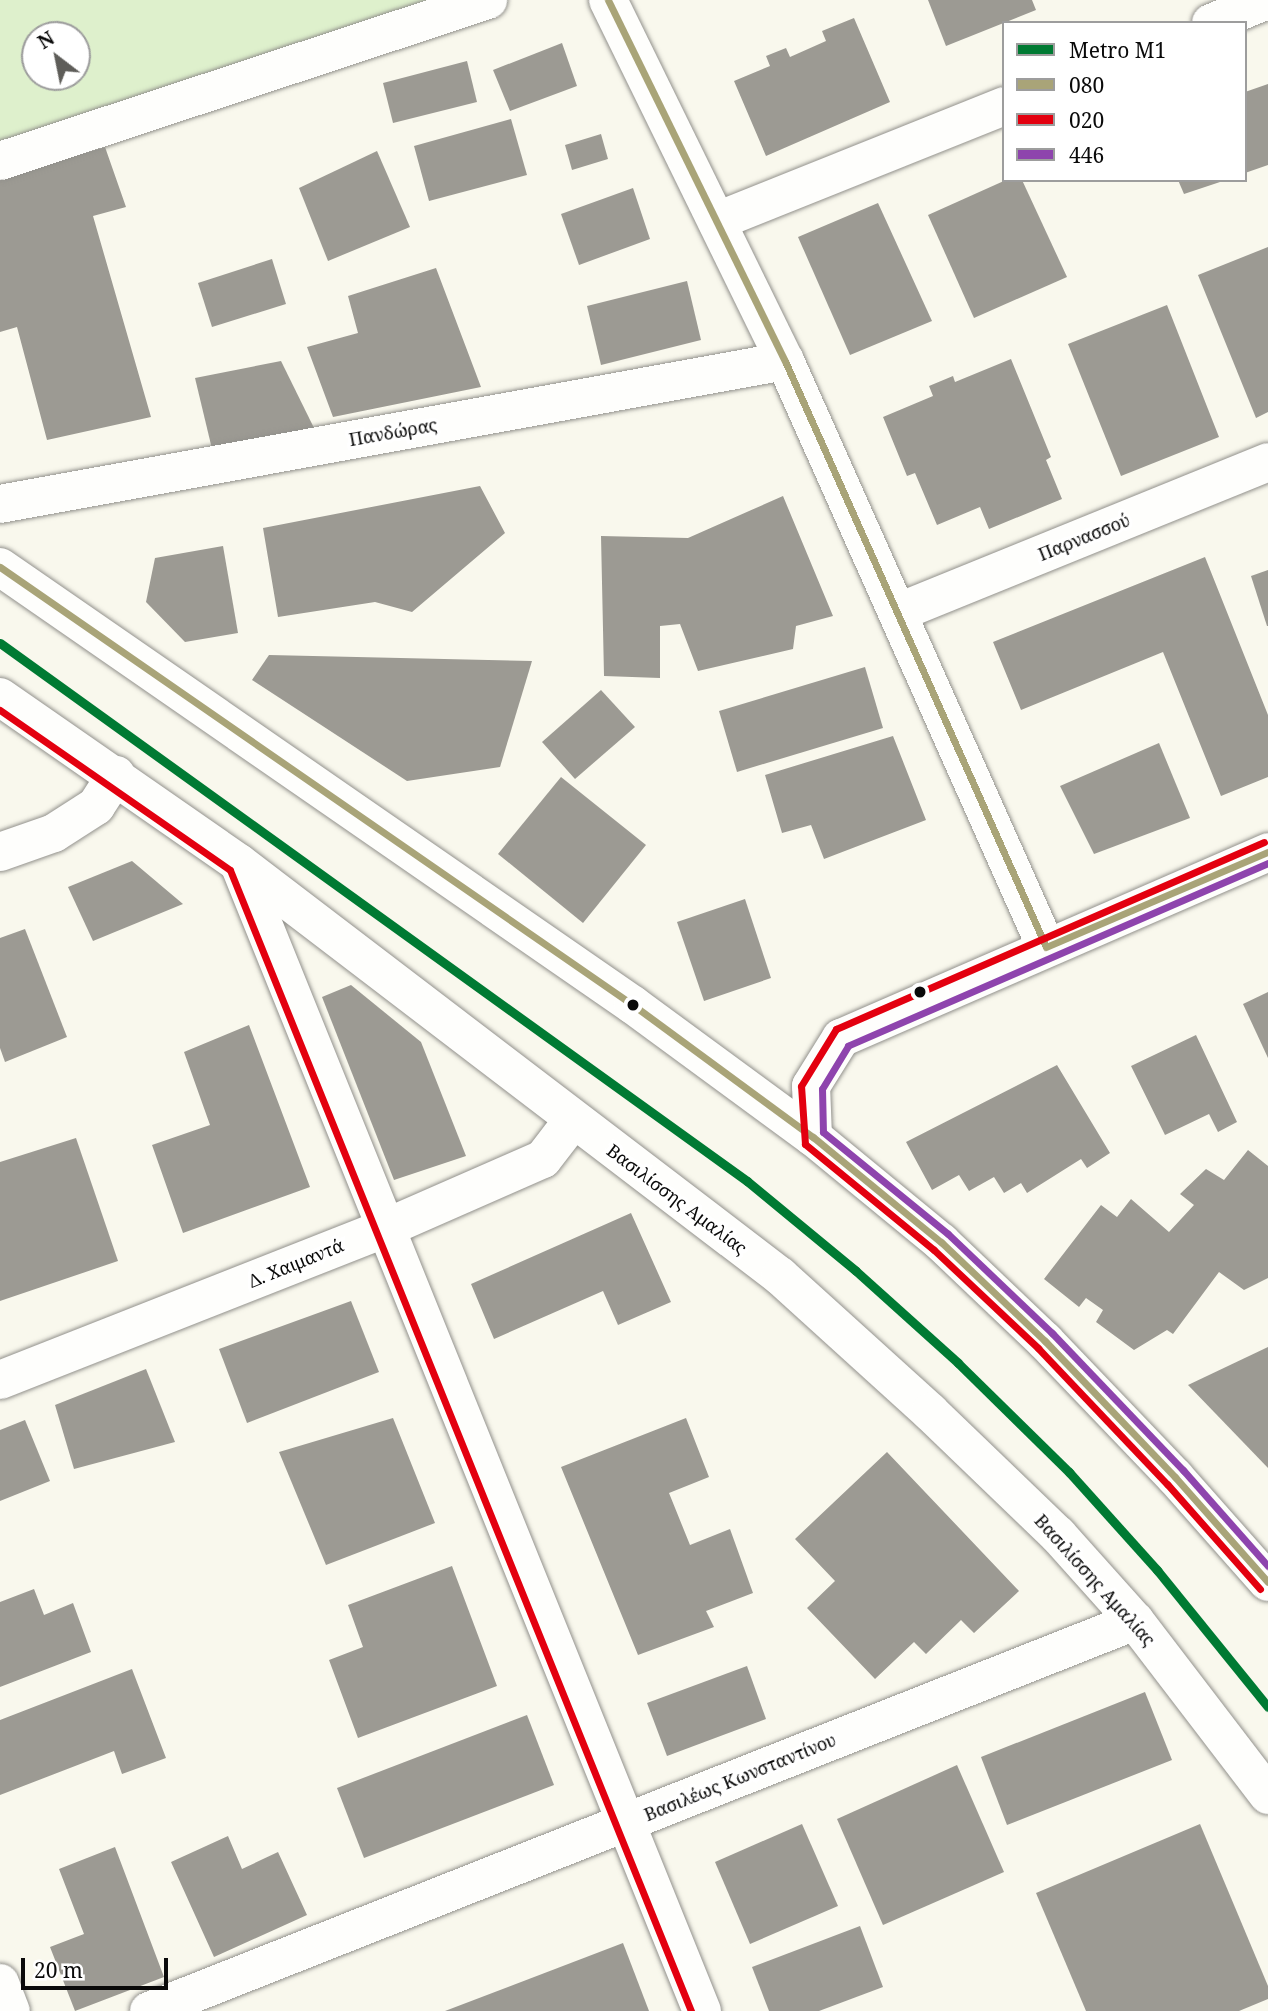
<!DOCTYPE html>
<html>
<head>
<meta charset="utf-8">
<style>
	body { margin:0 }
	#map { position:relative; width:1268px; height:2011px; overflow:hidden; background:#f9f8ed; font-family:"Noto Serif",serif }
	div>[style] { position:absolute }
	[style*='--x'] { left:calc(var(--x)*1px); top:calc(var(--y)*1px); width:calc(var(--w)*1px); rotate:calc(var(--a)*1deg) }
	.green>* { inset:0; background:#def0cc }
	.building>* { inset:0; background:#9c9a93 }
	.roads { filter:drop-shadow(0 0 2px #92918c) drop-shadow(0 0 2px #92918c) }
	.minor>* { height:38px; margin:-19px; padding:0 19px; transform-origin:19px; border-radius:19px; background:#fefefc }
	.bus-1>* { height:7px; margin:-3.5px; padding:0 3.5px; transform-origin:3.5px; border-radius:3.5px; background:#a9a478 }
	.bus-2>* { height:7px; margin:-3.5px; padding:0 3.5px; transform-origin:3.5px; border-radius:3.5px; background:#e3000f }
	.bus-3>* { height:7px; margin:-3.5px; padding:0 3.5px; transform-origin:3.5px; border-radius:3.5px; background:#8e44ad }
	.metro-1>* { height:9px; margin:-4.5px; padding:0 4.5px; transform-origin:4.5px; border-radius:4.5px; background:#007a33 }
	.dots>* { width:19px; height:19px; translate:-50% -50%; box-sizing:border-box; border:4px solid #fff; border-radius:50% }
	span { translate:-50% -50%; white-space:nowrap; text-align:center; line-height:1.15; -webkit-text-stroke:7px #fff; paint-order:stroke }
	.street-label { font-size:18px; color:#0a0a0a }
	.legend { position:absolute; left:1002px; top:21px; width:245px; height:161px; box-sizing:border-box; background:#fff; border:2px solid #9d9d9d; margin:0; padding:9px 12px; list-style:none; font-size:21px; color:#0a0a0a }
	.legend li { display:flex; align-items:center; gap:14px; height:35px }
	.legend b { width:35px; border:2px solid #9d9d9d }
	.north { position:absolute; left:21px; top:21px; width:70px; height:70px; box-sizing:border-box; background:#fff; border:2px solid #9d9d9d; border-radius:50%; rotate:328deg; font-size:19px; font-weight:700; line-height:28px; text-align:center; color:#0a0a0a }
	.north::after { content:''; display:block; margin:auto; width:24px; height:32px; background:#5e5d59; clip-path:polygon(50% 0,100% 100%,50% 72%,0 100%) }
	.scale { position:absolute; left:21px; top:1958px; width:147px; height:32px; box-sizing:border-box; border:4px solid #0a0a0a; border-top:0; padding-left:9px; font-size:21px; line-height:24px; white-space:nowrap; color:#0a0a0a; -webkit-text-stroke:5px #fff; paint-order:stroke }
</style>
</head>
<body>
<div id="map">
	<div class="green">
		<div style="clip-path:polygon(evenodd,0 0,496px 0,0 158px,0 0,35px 35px,77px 35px,77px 77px,35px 77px,35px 35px)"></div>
	</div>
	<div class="building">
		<div style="clip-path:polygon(928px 0,1032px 0,1036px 10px,946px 46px)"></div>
		<div style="clip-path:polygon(854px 18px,890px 102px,766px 156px,734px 81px,770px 66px,766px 56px,786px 48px,790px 57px,826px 41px,822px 31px)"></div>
		<div style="clip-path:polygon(562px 43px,577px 86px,510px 111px,493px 70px)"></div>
		<div style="clip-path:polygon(467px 61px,477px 102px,393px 123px,383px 83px)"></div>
		<div style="clip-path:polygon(1268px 84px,1268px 165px,1245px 173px,1245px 92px)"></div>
		<div style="clip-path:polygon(511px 119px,527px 175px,429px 201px,414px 146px)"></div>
		<div style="clip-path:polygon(601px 134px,608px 159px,572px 170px,565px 145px)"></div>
		<div style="clip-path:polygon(105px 147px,126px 207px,93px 216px,151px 417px,47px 440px,17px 327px,0 332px,0 178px)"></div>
		<div style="clip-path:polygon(377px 151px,410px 227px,328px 261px,299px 188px)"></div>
		<div style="clip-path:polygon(1006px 180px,1022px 180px,1067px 277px,974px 318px,928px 215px)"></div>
		<div style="clip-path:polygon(1178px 180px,1223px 180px,1223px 181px,1184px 194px)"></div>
		<div style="clip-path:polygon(633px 188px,650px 239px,579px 265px,561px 214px)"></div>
		<div style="clip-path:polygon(878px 203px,932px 321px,850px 355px,798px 237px)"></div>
		<div style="clip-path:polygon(1268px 247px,1268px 412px,1256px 418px,1198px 275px)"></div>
		<div style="clip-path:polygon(272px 259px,286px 304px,212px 327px,198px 283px)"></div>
		<div style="clip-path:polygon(436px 268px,481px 387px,333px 417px,307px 347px,358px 333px,348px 296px)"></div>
		<div style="clip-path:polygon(687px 281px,701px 340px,601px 365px,587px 306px)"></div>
		<div style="clip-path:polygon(1167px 305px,1219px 437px,1121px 476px,1068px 344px)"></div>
		<div style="clip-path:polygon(1011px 359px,1051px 457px,1046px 460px,1062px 499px,989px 529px,980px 507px,937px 525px,915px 473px,907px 476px,883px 417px,933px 396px,929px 386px,953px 376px,955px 382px)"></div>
		<div style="clip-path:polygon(281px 361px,315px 430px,212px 449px,195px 378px)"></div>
		<div style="clip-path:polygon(480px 486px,505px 533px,412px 612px,375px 602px,278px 617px,263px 528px)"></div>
		<div style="clip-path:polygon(783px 496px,833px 616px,796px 626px,793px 649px,698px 671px,680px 624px,660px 626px,660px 678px,604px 676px,601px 536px,688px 538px)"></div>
		<div style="clip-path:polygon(223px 546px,238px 633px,185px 642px,146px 602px,155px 558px)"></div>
		<div style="clip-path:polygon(1205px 557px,1268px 715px,1268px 777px,1221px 796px,1163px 652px,1021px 710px,993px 642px)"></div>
		<div style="clip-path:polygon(1268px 570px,1268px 626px,1267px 626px,1251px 576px)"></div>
		<div style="clip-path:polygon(269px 655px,532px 661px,500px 767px,407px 781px,252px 680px)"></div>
		<div style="clip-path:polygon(865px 667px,883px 728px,737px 772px,719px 711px)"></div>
		<div style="clip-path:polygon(601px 690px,635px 727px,575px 779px,542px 742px)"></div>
		<div style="clip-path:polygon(893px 736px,926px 820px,824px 859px,811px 825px,782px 833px,765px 775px)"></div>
		<div style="clip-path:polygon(1159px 743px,1190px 818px,1094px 854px,1060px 786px)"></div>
		<div style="clip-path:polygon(561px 777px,646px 845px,583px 923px,498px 854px)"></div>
		<div style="clip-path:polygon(132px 861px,183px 904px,93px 941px,68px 887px)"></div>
		<div style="clip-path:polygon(745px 899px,771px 978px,704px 1001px,677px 922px)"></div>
		<div style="clip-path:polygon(25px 929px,67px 1037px,5px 1062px,0 1048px,0 938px)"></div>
		<div style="clip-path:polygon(351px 985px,421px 1042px,466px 1156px,394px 1180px,322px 997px)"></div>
		<div style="clip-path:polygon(1268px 992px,1268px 1058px,1243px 1004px)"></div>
		<div style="clip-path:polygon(249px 1025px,310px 1187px,183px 1233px,152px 1145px,210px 1125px,184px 1052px)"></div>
		<div style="clip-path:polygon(1196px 1035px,1237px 1122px,1218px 1132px,1209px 1114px,1165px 1135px,1131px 1066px)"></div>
		<div style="clip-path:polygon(1057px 1065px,1110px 1153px,1087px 1168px,1081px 1159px,1027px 1193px,1021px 1183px,1004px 1193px,994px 1177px,969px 1191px,959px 1175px,932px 1190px,906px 1142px)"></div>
		<div style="clip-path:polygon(76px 1138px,118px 1261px,0 1301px,0 1162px)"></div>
		<div style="clip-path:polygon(1248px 1150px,1268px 1166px,1268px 1278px,1244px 1290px,1219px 1272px,1173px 1334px,1167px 1330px,1134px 1350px,1096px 1322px,1103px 1310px,1086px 1298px,1079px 1307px,1044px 1279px,1101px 1205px,1117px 1217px,1131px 1199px,1169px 1232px,1194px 1205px,1180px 1194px,1206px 1169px,1224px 1180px)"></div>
		<div style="clip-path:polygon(631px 1213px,671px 1302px,618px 1325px,603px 1291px,494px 1339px,471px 1284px)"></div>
		<div style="clip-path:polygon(351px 1301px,379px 1372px,247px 1423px,219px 1349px)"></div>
		<div style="clip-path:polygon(1268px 1347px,1268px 1468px,1188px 1385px)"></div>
		<div style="clip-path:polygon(146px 1369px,175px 1442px,74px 1469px,55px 1405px)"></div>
		<div style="clip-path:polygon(393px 1418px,435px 1523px,326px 1565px,279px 1452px)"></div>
		<div style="clip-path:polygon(686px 1418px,709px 1477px,669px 1493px,690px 1545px,730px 1529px,753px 1593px,706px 1611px,714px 1627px,638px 1655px,561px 1467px)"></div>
		<div style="clip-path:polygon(25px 1420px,50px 1481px,0 1501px,0 1430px)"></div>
		<div style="clip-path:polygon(887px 1452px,1019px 1591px,974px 1633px,961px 1620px,926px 1654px,914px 1642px,875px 1679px,807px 1608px,835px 1581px,795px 1539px)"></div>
		<div style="clip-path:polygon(452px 1566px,497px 1686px,358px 1738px,329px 1660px,363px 1647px,348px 1605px)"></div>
		<div style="clip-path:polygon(34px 1589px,44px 1615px,73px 1603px,91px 1652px,0 1687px,0 1602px)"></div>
		<div style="clip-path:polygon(747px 1666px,766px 1719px,667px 1756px,647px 1703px)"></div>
		<div style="clip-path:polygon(132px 1669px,166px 1758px,122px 1774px,114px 1751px,0 1795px,0 1720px)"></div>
		<div style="clip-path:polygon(1145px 1692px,1172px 1760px,1007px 1825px,981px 1757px)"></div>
		<div style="clip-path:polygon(527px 1715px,554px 1785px,364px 1858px,337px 1788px)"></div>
		<div style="clip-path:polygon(957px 1765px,1004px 1872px,883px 1925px,837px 1819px)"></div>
		<div style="clip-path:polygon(802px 1824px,838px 1906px,750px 1944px,715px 1862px)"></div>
		<div style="clip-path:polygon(1200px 1824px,1268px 1986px,1268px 1999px,1239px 2011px,1086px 2011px,1036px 1893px)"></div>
		<div style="clip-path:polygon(228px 1836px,242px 1869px,278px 1852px,307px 1915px,214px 1957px,171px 1862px)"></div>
		<div style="clip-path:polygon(115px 1847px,164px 1977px,75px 2011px,50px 1947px,84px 1934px,59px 1869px)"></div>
		<div style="clip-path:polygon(860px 1926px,883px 1987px,819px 2011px,769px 2011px,752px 1967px)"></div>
		<div style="clip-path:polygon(623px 1943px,649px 2011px,445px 2011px)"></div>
	</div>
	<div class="roads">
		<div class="minor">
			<div style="--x:608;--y:0;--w:402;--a:63.9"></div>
			<div style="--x:785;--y:361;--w:641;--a:65.99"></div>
			<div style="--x:1211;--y:23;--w:61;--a:-22"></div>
			<div style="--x:0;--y:161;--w:514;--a:-18.26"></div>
			<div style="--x:717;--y:221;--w:309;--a:-21.8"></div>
			<div style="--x:0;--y:504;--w:798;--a:-10.32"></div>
			<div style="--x:0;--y:567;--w:770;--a:34.68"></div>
			<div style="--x:633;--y:1005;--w:223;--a:36.3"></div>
			<div style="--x:813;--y:1137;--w:166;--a:39.4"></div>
			<div style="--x:941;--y:1242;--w:144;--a:43.6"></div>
			<div style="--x:1045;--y:1341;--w:188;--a:46.3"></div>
			<div style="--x:1175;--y:1477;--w:140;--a:48.5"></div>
			<div style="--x:899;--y:612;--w:398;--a:-22.1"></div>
			<div style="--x:0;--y:697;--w:291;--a:34.8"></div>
			<div style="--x:239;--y:863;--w:681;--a:37.36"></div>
			<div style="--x:780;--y:1276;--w:202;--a:42.2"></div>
			<div style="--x:930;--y:1412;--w:178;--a:43.9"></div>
			<div style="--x:1058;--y:1535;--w:115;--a:48.2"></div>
			<div style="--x:1135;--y:1621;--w:219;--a:52.6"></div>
			<div style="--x:0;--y:852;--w:57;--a:-19.4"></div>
			<div style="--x:54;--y:833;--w:50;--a:-32.7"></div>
			<div style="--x:96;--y:806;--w:37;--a:-57"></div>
			<div style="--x:239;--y:864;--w:1237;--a:68.02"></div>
			<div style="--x:813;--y:1137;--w:51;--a:-92.2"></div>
			<div style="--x:811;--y:1086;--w:57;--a:-58"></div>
			<div style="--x:841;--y:1038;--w:466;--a:-23.5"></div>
			<div style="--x:0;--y:1380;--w:417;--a:-21.5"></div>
			<div style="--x:388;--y:1227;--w:169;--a:-23.7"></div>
			<div style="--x:543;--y:1159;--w:49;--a:-52.4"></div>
			<div style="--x:0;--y:1983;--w:30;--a:69"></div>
			<div style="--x:149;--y:2011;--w:1060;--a:-21.58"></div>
		</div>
	</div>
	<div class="bus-1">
		<div style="--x:608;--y:0;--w:402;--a:63.9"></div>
		<div style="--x:785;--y:361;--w:641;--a:65.99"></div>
		<div style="--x:1046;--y:947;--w:241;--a:-23.2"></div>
		<div style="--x:0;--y:567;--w:770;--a:34.68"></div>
		<div style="--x:633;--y:1005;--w:223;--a:36.3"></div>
		<div style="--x:813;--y:1137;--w:166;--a:39.4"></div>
		<div style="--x:941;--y:1242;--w:144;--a:43.6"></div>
		<div style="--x:1045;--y:1341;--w:188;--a:46.3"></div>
		<div style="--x:1175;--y:1477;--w:140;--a:48.5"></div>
	</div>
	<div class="bus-2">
		<div style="--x:0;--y:710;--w:280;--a:34.8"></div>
		<div style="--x:230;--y:870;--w:1231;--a:68"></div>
		<div style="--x:1260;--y:1589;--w:140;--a:-131.5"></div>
		<div style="--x:1167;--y:1484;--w:187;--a:-133.5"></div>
		<div style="--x:1038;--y:1348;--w:143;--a:-136.7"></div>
		<div style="--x:934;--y:1250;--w:167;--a:-140.6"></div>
		<div style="--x:805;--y:1144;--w:58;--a:-93.9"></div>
		<div style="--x:801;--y:1086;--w:67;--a:-58.4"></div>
		<div style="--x:836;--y:1029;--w:467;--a:-23.6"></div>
	</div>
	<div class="bus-3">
		<div style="--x:1268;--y:863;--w:458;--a:156.5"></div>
		<div style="--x:848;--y:1046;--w:50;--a:121.2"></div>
		<div style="--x:822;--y:1089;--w:43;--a:88.7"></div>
		<div style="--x:823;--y:1132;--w:161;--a:39.2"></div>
		<div style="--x:948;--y:1234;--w:144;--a:43.6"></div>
		<div style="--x:1052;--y:1333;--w:190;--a:46.3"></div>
		<div style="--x:1183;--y:1470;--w:128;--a:48.5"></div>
	</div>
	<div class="metro-1">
		<div style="--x:0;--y:643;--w:921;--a:35.76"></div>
		<div style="--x:747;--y:1181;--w:141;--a:39.5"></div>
		<div style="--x:856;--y:1271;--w:137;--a:42"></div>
		<div style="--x:958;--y:1363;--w:156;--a:44.5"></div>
		<div style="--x:1069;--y:1472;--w:132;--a:48.1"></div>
		<div style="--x:1157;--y:1570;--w:176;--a:51"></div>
	</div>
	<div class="dots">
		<div style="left:920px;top:992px;background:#0a0a0a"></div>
		<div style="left:633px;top:1005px;background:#0a0a0a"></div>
	</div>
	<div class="street-label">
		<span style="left:393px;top:432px;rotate:-10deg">Πανδώρας</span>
		<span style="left:1084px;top:537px;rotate:-22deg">Παρνασσού</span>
		<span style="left:677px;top:1199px;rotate:37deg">Βασιλίσσης Αμαλίας</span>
		<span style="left:296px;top:1263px;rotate:-22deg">Δ. Χαιμαντά</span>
		<span style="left:1095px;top:1580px;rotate:48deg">Βασιλίσσης Αμαλίας</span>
		<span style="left:740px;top:1777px;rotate:-22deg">Βασιλέως Κωνσταντίνου</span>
	</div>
	<ul class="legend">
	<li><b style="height:9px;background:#007a33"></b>Metro Μ1</li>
	<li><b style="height:9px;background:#a9a478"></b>080</li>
	<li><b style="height:9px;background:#e3000f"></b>020</li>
	<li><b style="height:9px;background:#8e44ad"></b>446</li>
	</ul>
	<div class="north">N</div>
	<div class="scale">20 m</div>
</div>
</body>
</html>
